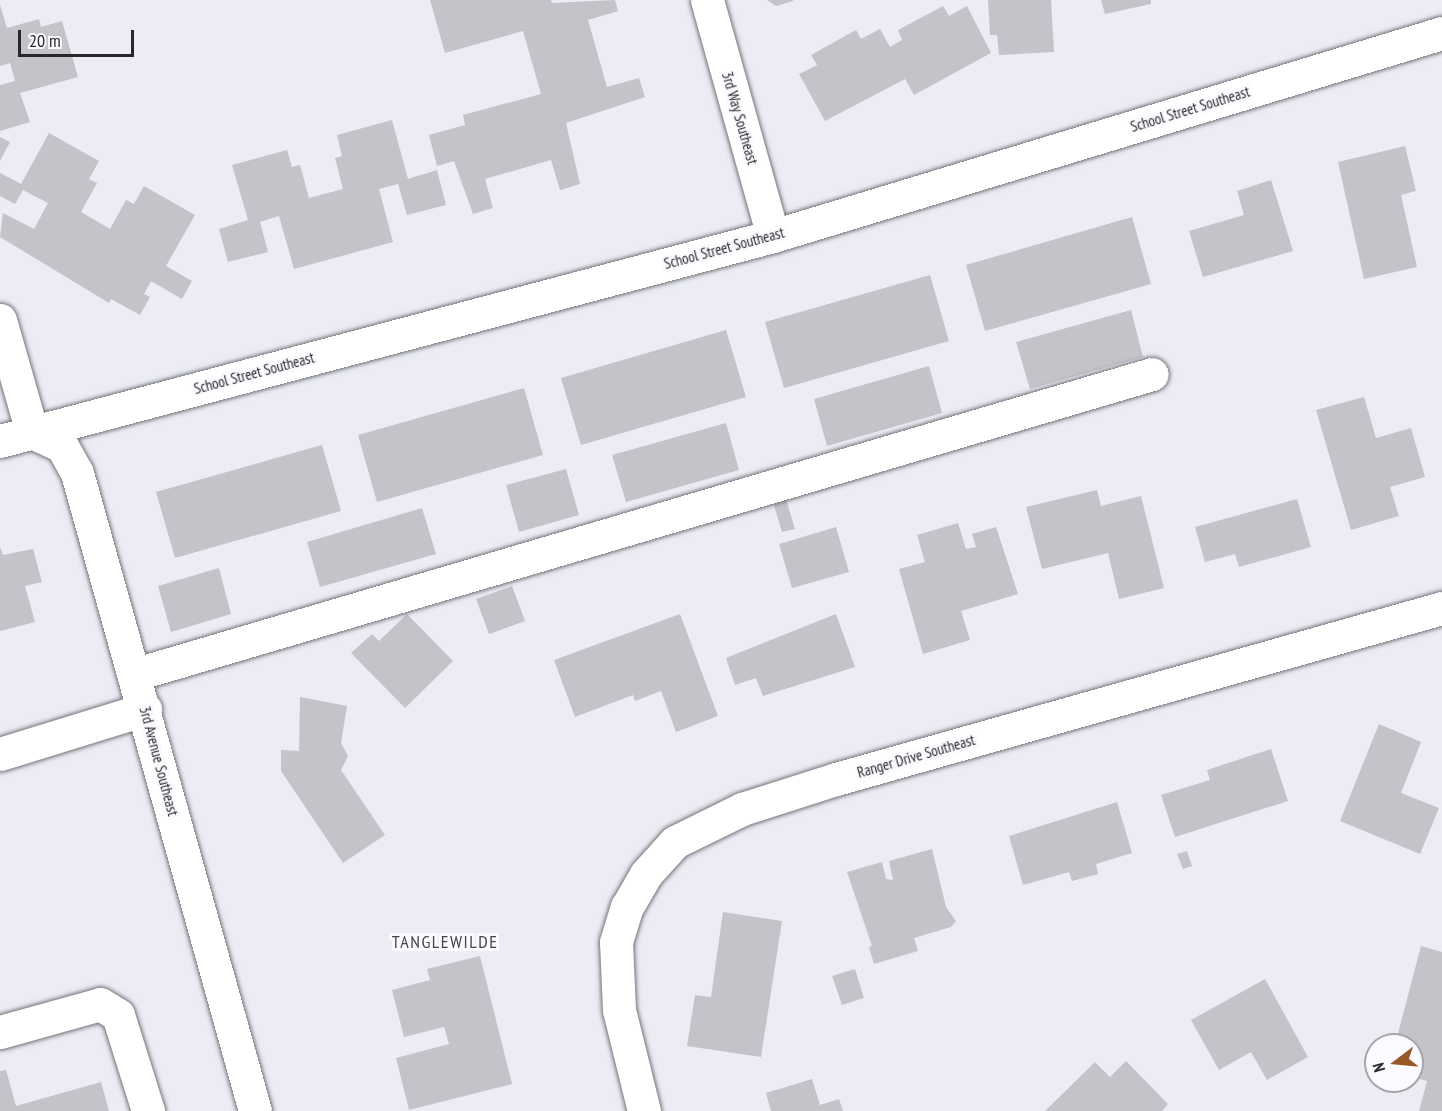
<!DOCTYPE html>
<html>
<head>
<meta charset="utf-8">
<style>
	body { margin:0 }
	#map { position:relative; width:1442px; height:1111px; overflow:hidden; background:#ececf5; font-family:"PT Sans Narrow",sans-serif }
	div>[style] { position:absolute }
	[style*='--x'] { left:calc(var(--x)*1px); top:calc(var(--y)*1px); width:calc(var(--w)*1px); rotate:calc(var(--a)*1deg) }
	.building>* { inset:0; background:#c5c2c9 }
	.roads { filter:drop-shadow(0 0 2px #74757c) drop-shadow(0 0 2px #74757c) }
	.minor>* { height:33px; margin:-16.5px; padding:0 16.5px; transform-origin:16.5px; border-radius:16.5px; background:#fff }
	span { translate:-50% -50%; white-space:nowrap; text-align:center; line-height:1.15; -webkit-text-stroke:6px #fafaff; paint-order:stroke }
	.street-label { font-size:15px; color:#28282b }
	.quarter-label { font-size:18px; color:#45464c; letter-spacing:1.5px }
	.north { position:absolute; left:1364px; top:1033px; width:60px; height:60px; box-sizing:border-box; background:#fafaff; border:2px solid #a6a6aa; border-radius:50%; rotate:254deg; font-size:16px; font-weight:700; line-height:24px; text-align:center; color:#28282b }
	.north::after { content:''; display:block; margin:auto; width:21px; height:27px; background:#995725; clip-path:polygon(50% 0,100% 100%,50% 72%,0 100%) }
	.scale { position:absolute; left:18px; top:30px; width:116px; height:27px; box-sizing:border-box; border:3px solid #28282b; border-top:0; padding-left:8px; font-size:18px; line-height:21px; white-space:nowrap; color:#28282b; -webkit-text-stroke:4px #fafaff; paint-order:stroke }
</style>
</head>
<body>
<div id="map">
	<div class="building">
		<div style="clip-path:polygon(430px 0,551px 0,552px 3px,615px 0,618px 11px,588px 20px,607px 87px,639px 78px,645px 97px,566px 123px,580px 184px,560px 190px,551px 160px,485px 179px,493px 208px,473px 214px,454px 161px,437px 166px,429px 135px,465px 125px,463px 115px,541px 94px,523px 31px,445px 53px)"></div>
		<div style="clip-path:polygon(767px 0,793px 0,793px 1px,776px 6px)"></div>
		<div style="clip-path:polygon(988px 0,1051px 0,1054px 52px,999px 55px,997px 35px,990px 35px)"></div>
		<div style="clip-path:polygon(1101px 0,1151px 0,1151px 4px,1105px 14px)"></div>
		<div style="clip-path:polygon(0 5px,7px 28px,39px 19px,41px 27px,62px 21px,78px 77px,20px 93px,30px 122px,0 131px,0 85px,15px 81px,10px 63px,0 66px)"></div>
		<div style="clip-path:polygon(943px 6px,949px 16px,967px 6px,991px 53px,914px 95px,905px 79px,825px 121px,799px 74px,817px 65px,811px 55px,856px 30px,861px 39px,880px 29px,890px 47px,902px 40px,898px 30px)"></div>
		<div style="clip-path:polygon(392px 120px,408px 179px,437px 170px,446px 205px,407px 215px,398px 184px,379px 189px,393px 242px,294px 269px,279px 216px,260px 222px,268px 252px,228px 262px,219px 229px,248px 220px,232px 165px,287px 150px,292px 167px,300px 165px,309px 198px,343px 189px,335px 158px,342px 156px,337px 135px)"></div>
		<div style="clip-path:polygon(49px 133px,99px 161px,89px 179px,97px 183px,81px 212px,110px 229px,126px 200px,134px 204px,144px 186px,195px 215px,166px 266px,192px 281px,182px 299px,151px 281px,144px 294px,150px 297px,140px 315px,111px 299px,109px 303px,0 237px,3px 213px,34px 229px,48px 203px,23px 190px,15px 204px,0 196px,0 173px,21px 184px)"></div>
		<div style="clip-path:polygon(0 137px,10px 142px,0 161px)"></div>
		<div style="clip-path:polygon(1405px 146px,1416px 191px,1401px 195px,1417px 267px,1364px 279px,1338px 162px)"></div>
		<div style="clip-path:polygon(1271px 180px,1293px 251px,1203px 277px,1189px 231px,1244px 215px,1237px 191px)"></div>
		<div style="clip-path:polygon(1132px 217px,1151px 284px,985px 331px,966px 265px)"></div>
		<div style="clip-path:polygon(930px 275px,949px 341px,784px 388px,765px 322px)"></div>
		<div style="clip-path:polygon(1131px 310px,1143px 357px,1030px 389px,1016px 342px)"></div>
		<div style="clip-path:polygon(726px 330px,746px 397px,581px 445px,561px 378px)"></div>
		<div style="clip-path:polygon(929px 366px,942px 413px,827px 446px,814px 399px)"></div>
		<div style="clip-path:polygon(524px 388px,543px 455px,377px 502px,358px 435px)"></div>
		<div style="clip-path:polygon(1364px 397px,1376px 438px,1411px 428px,1425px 477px,1390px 487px,1399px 516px,1351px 530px,1316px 410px)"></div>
		<div style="clip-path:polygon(726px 423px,739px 470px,626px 502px,612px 455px)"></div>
		<div style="clip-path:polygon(322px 445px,341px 511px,175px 558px,156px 492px)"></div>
		<div style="clip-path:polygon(566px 469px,579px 515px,519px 532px,506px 485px)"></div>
		<div style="clip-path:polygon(1097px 490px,1101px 506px,1141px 496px,1164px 588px,1119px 599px,1108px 553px,1042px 569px,1026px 507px)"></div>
		<div style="clip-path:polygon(785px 496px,795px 529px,782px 532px,772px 499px)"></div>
		<div style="clip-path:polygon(1297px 499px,1311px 547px,1239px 567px,1235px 554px,1205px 562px,1195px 527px)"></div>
		<div style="clip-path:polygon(422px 508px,436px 554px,320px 587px,307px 542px)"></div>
		<div style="clip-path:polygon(958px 523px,966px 549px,976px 547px,972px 534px,996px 527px,1018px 594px,961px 611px,970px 640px,923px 654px,899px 569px,925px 562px,917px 535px)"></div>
		<div style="clip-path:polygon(836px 527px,849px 572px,792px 588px,779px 544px)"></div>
		<div style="clip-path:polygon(0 547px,3px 555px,33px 549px,42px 582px,25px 586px,35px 622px,0 631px)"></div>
		<div style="clip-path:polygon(219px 568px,231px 614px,171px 632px,158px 586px)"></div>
		<div style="clip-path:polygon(512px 586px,525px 621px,489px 634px,476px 599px)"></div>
		<div style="clip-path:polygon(407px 614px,453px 661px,405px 708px,351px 653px,372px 634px,379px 641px)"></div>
		<div style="clip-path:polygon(680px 614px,718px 716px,676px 732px,661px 691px,635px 701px,633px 695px,575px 717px,554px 660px)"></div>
		<div style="clip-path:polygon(836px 614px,855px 667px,763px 696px,756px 678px,735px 685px,726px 658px)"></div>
		<div style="clip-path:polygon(300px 697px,347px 706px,341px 743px,348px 756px,341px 770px,385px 835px,343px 863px,281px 771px,281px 750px,299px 751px)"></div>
		<div style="clip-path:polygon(1379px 724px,1421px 742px,1401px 793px,1439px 808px,1420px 854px,1340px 821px)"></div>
		<div style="clip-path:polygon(1271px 749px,1288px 801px,1175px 837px,1161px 795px,1210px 780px,1207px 770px)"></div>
		<div style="clip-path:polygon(1117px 802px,1132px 853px,1096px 864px,1098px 874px,1072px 881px,1069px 872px,1023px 885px,1009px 836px)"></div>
		<div style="clip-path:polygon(932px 849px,946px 907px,956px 921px,951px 927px,914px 938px,918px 951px,874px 964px,869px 947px,872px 946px,847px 872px,882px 862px,886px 879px,893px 880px,889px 861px)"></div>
		<div style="clip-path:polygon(1187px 851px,1192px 866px,1183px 869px,1177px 854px)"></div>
		<div style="clip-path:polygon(723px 912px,782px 921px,761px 1057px,687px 1046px,695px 995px,711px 997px)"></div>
		<div style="clip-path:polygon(1421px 946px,1442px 952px,1442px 1111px,1419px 1111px,1427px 1081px,1412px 1077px,1412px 1045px,1395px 1045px)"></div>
		<div style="clip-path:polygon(480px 956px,512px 1084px,409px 1110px,396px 1058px,449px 1044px,444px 1027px,404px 1037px,392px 990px,430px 980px,427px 969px)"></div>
		<div style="clip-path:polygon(855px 969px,864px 998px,842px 1005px,832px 976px)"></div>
		<div style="clip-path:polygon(1265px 979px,1308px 1057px,1267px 1080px,1251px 1052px,1219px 1070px,1191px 1020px)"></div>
		<div style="clip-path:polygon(1126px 1061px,1168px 1104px,1162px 1111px,1045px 1111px,1095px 1062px,1110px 1077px)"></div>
		<div style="clip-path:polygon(6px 1070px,16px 1106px,101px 1082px,109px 1111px,0 1111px,0 1071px)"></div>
		<div style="clip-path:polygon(812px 1079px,820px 1105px,839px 1099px,843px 1111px,771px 1111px,766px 1093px)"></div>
	</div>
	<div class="roads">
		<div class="minor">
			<div style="--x:707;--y:0;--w:245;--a:74.4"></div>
			<div style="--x:0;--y:320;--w:116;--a:74.1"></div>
			<div style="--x:32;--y:432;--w:33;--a:25"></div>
			<div style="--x:62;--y:446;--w:31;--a:61"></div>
			<div style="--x:77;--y:473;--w:662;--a:74.41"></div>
			<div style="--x:0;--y:441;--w:800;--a:-14.85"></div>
			<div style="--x:773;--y:236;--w:699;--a:-16.88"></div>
			<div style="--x:136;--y:674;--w:1059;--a:-16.45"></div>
			<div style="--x:0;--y:754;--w:152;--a:-17.2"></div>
			<div style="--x:0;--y:1032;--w:104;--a:-15.6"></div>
			<div style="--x:100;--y:1004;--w:21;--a:31"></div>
			<div style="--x:118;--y:1015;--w:101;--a:72.6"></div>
			<div style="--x:644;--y:1111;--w:104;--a:-103.9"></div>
			<div style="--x:619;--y:1010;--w:68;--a:-92.5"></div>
			<div style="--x:616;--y:942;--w:37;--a:-73"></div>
			<div style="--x:627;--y:907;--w:38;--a:-60"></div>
			<div style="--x:646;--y:874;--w:43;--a:-47.8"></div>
			<div style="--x:675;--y:842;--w:75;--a:-26.2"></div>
			<div style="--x:742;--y:809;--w:99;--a:-17.7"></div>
			<div style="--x:836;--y:779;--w:630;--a:-15.76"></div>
		</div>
	</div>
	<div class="street-label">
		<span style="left:1190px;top:109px;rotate:-17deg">School Street Southeast</span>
		<span style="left:740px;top:118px;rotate:74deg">3rd Way Southeast</span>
		<span style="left:724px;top:248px;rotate:-15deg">School Street Southeast</span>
		<span style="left:254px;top:373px;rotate:-15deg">School Street Southeast</span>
		<span style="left:916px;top:756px;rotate:-16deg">Ranger Drive Southeast</span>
		<span style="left:159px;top:761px;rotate:75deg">3rd Avenue Southeast</span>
	</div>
	<div class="quarter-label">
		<span style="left:445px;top:942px">TANGLEWILDE</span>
	</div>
	<div class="north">N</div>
	<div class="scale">20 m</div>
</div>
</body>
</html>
